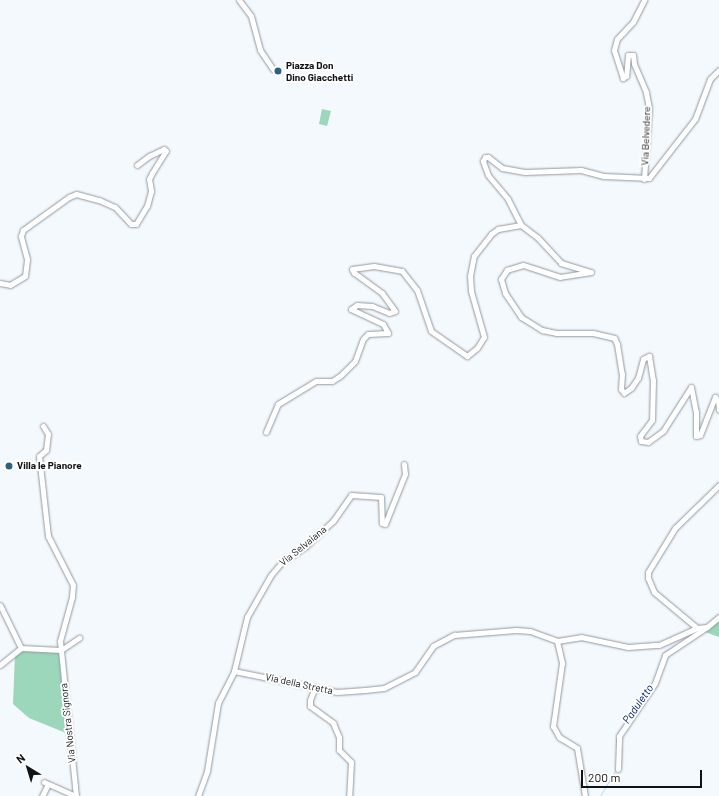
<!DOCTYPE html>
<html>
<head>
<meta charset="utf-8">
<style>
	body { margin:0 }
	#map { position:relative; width:719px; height:796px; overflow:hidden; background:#f4f9fe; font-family:Barlow,sans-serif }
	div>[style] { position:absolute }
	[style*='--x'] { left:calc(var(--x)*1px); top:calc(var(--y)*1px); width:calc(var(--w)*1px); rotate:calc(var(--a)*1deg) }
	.green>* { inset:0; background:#9cd6bb }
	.stream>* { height:1px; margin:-0.5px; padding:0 0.5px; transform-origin:0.5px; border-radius:0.5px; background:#c3d9ff }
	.roads { filter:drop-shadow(0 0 1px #91989d) drop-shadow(0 0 1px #91989d) }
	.minor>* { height:5px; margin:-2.5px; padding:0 2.5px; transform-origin:2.5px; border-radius:2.5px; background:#fff }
	.dots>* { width:11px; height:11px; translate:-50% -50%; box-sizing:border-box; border:2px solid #fff; border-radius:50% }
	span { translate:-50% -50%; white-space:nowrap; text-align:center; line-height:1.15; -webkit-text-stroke:4px #fff; paint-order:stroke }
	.poi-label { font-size:10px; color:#101214; font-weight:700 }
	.left { translate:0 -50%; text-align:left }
	.street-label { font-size:10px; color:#101214 }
	.water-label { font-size:11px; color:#022469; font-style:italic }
	.north { position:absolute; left:8px; top:748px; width:40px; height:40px; -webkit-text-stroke:3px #fff; paint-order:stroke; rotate:322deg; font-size:11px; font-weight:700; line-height:16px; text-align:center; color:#101214 }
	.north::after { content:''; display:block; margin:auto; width:14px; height:18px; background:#101214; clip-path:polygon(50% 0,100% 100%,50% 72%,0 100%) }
	.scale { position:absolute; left:581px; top:770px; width:121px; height:18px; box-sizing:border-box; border:2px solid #101214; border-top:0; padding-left:5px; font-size:12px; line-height:14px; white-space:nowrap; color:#101214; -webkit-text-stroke:3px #fff; paint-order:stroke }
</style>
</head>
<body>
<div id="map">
	<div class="green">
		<div style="clip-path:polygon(322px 109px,331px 111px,327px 126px,319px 124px)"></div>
		<div style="clip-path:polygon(719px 619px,719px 637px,705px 632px)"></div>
		<div style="clip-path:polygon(21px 649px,59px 653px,66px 733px,29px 718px,13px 704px,15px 654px)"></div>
	</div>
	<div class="stream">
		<div style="--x:663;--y:653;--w:19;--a:-32"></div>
		<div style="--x:617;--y:734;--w:16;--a:-52"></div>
		<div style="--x:616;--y:746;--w:7;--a:-90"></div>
		<div style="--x:600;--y:796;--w:31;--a:-59"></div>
	</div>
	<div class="roads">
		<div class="minor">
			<div style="--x:239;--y:0;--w:20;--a:53"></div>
			<div style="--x:251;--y:16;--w:35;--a:75"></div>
			<div style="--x:260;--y:50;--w:23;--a:56"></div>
			<div style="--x:644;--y:179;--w:71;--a:-86"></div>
			<div style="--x:649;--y:108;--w:16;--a:-101"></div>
			<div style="--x:646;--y:92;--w:30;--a:-113"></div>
			<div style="--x:634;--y:64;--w:9;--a:-96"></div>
			<div style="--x:633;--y:55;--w:5;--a:180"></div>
			<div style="--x:628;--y:55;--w:21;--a:95"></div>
			<div style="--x:626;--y:76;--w:4;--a:146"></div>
			<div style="--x:623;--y:78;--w:29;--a:-108"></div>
			<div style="--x:614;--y:50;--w:11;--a:-75"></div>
			<div style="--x:617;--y:39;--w:23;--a:-47"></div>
			<div style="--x:633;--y:22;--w:25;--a:-63"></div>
			<div style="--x:521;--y:225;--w:21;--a:37"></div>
			<div style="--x:538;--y:238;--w:34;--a:47"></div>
			<div style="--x:561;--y:263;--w:31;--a:17"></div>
			<div style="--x:591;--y:272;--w:31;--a:171"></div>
			<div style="--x:560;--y:277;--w:39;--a:-162"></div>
			<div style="--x:523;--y:265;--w:17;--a:163"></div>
			<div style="--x:507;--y:270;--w:11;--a:124"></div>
			<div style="--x:501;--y:279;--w:15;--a:74"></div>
			<div style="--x:505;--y:293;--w:29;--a:56"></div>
			<div style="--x:521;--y:317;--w:25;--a:32"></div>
			<div style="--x:542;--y:330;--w:14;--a:12"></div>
			<div style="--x:556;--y:333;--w:37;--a:0"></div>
			<div style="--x:593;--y:333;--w:22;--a:13"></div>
			<div style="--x:614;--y:338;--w:7;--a:63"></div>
			<div style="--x:617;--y:344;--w:30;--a:81"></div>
			<div style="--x:622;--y:374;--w:15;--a:94"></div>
			<div style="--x:621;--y:389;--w:5;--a:53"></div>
			<div style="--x:624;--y:393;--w:9;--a:-36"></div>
			<div style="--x:631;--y:388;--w:12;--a:-55"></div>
			<div style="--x:638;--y:378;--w:20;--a:-75"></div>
			<div style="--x:643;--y:359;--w:7;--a:-27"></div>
			<div style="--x:649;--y:356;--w:24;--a:81"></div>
			<div style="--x:653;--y:380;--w:40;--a:91.4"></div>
			<div style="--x:652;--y:420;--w:20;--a:127"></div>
			<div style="--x:640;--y:436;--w:5;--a:79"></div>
			<div style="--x:641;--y:441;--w:7;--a:8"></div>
			<div style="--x:648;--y:442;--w:19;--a:-36"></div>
			<div style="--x:663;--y:431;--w:52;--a:-57.5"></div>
			<div style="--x:691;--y:387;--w:25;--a:79"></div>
			<div style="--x:696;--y:412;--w:24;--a:90"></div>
			<div style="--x:696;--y:436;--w:4;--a:-14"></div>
			<div style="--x:700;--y:435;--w:41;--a:-68.5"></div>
			<div style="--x:715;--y:397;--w:4;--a:45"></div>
			<div style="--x:718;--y:400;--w:10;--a:84"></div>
			<div style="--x:521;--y:225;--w:29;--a:-117"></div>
			<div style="--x:508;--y:199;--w:31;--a:-130"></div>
			<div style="--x:488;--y:175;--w:15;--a:-110"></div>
			<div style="--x:483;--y:161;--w:4;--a:-63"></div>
			<div style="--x:485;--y:157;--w:3;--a:0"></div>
			<div style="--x:488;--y:157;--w:18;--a:38"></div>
			<div style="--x:502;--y:168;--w:23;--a:10"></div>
			<div style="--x:525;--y:172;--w:56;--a:-2"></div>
			<div style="--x:581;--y:170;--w:24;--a:15"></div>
			<div style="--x:604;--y:176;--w:45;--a:2.5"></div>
			<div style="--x:649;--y:178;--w:75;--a:-52.1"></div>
			<div style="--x:695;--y:119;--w:43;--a:-69.4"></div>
			<div style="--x:710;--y:79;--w:13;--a:-45"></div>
			<div style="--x:0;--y:283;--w:10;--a:11"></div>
			<div style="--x:10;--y:285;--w:17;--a:-31"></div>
			<div style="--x:25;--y:276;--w:17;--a:-83"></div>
			<div style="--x:27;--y:259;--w:24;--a:-105"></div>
			<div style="--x:21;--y:236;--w:6;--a:-72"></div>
			<div style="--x:23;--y:230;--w:57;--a:-35.7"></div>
			<div style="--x:69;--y:197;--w:8;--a:-23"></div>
			<div style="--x:76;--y:194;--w:24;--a:15"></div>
			<div style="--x:99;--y:200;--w:17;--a:24"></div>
			<div style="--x:115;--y:207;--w:23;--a:47"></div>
			<div style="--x:131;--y:224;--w:5;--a:0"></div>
			<div style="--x:136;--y:224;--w:21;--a:-59"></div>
			<div style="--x:147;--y:206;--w:16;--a:-75"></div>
			<div style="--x:151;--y:191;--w:12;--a:-99"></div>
			<div style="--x:149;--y:179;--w:7;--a:-63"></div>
			<div style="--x:152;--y:173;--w:26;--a:-58"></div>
			<div style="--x:166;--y:151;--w:3;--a:-135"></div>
			<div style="--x:164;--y:149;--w:17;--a:155"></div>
			<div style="--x:149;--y:156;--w:15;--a:143"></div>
			<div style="--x:43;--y:426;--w:9;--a:58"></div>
			<div style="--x:48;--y:434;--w:16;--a:97"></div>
			<div style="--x:46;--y:450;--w:9;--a:139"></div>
			<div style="--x:39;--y:456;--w:81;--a:83.6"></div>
			<div style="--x:48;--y:536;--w:55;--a:63"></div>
			<div style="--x:73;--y:585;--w:12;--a:95"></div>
			<div style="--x:72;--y:597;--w:46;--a:105.3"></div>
			<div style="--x:60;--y:641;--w:156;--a:84.1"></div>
			<div style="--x:266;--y:432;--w:30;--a:-67"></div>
			<div style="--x:278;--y:404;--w:44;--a:-31.2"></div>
			<div style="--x:316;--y:381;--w:16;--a:0"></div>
			<div style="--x:332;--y:381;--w:9;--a:-32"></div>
			<div style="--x:340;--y:376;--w:21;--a:-45"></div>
			<div style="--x:355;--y:361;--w:23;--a:-70"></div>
			<div style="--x:363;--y:339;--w:7;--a:-45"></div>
			<div style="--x:368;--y:334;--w:20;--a:-3"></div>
			<div style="--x:388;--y:333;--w:10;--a:-119"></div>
			<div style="--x:383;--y:324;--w:35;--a:-155"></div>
			<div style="--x:351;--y:309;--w:7;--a:-34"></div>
			<div style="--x:357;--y:305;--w:15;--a:4"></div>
			<div style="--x:372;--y:306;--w:18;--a:22"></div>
			<div style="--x:389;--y:313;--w:6;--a:-18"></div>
			<div style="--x:395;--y:311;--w:22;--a:-126"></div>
			<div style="--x:382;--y:293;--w:34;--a:-144"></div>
			<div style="--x:354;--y:273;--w:4;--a:-117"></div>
			<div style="--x:352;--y:269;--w:22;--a:-8"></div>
			<div style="--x:374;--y:266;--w:28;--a:10"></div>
			<div style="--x:402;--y:271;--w:24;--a:52"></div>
			<div style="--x:417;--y:290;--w:43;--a:71.1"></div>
			<div style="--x:431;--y:331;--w:44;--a:34.8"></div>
			<div style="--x:467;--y:356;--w:13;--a:-39"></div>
			<div style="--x:477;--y:348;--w:13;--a:-58"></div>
			<div style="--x:484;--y:337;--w:48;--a:-105.8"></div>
			<div style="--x:471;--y:291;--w:15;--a:-94"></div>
			<div style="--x:470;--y:276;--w:20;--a:-79"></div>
			<div style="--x:474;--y:256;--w:28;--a:-52"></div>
			<div style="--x:491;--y:234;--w:9;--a:-36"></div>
			<div style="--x:498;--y:229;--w:23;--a:-10"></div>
			<div style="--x:0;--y:605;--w:48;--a:64"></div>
			<div style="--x:697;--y:628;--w:56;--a:-140.1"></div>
			<div style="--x:654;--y:592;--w:15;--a:-113"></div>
			<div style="--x:648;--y:578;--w:6;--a:-90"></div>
			<div style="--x:648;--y:572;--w:52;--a:-58.5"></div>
			<div style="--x:675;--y:528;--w:62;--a:-44.3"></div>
			<div style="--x:557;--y:641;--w:24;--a:-9"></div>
			<div style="--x:581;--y:637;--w:48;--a:12"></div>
			<div style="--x:628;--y:647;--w:31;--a:-4"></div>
			<div style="--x:659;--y:645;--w:42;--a:-24.1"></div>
			<div style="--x:697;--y:628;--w:10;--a:-6"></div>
			<div style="--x:707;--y:627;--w:16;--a:-40"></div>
			<div style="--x:557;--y:641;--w:23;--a:77"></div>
			<div style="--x:562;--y:663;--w:64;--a:98.1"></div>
			<div style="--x:553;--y:726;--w:13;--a:61"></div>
			<div style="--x:559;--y:737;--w:21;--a:31"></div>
			<div style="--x:577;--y:748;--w:49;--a:80.5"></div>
			<div style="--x:21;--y:648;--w:40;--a:2.9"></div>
			<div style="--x:61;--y:650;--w:22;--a:-34"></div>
			<div style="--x:0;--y:665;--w:27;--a:-39"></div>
			<div style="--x:234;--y:671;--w:105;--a:11.5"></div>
			<div style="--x:337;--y:692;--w:28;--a:-4"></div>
			<div style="--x:365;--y:690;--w:19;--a:-6"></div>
			<div style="--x:384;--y:688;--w:35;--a:-27"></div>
			<div style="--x:415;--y:672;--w:32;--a:-55"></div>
			<div style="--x:433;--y:646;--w:24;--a:-28"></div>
			<div style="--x:454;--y:635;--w:62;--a:-4.6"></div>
			<div style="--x:516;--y:630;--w:14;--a:4"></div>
			<div style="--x:530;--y:631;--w:29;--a:20"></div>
			<div style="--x:315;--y:687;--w:14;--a:111"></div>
			<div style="--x:310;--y:700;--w:6;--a:90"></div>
			<div style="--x:310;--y:706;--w:29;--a:36"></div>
			<div style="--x:333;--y:723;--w:15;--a:67"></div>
			<div style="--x:339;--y:737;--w:13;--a:90"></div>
			<div style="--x:339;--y:750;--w:17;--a:45"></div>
			<div style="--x:351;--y:762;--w:34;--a:93"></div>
			<div style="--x:618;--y:769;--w:33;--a:-88"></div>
			<div style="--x:619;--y:736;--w:64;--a:-55.8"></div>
			<div style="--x:655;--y:683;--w:30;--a:-70"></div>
			<div style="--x:665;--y:655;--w:50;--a:-33.7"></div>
			<div style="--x:44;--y:782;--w:34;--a:24"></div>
			<div style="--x:42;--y:796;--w:13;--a:-63"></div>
			<div style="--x:198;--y:796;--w:27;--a:-70"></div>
			<div style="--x:207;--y:771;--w:69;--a:-80.8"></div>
			<div style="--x:218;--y:703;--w:36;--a:-63"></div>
			<div style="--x:234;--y:671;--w:56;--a:-76.5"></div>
			<div style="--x:247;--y:617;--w:48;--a:-60.3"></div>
			<div style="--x:271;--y:575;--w:16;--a:-50"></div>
			<div style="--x:281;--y:563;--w:30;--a:-34"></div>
			<div style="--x:306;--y:546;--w:37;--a:-43"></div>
			<div style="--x:333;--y:521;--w:32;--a:-55"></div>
			<div style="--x:351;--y:495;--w:30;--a:4"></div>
			<div style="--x:381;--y:497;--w:26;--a:88"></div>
			<div style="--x:382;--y:523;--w:3;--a:18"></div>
			<div style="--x:385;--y:524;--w:54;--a:-68.2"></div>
			<div style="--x:405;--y:474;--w:10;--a:-96"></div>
		</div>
	</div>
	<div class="dots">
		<div style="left:278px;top:71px;background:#30607f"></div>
		<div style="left:9px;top:466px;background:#30607f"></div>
	</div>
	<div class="poi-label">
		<span class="left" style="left:286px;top:71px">Piazza Don<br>Dino Giacchetti</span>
		<span class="left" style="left:17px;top:466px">Villa le Pianore</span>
	</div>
	<div class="street-label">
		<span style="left:646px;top:136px;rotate:-88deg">Via Belvedere</span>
		<span style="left:303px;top:546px;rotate:-39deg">Via Selvaiana</span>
		<span style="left:299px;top:684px;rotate:12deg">Via della Stretta</span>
		<span style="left:68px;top:723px;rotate:-96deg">Via Nostra Signora</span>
	</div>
	<div class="water-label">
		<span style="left:638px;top:704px;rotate:-55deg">Paduletto</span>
	</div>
	<div class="north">N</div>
	<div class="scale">200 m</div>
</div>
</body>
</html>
